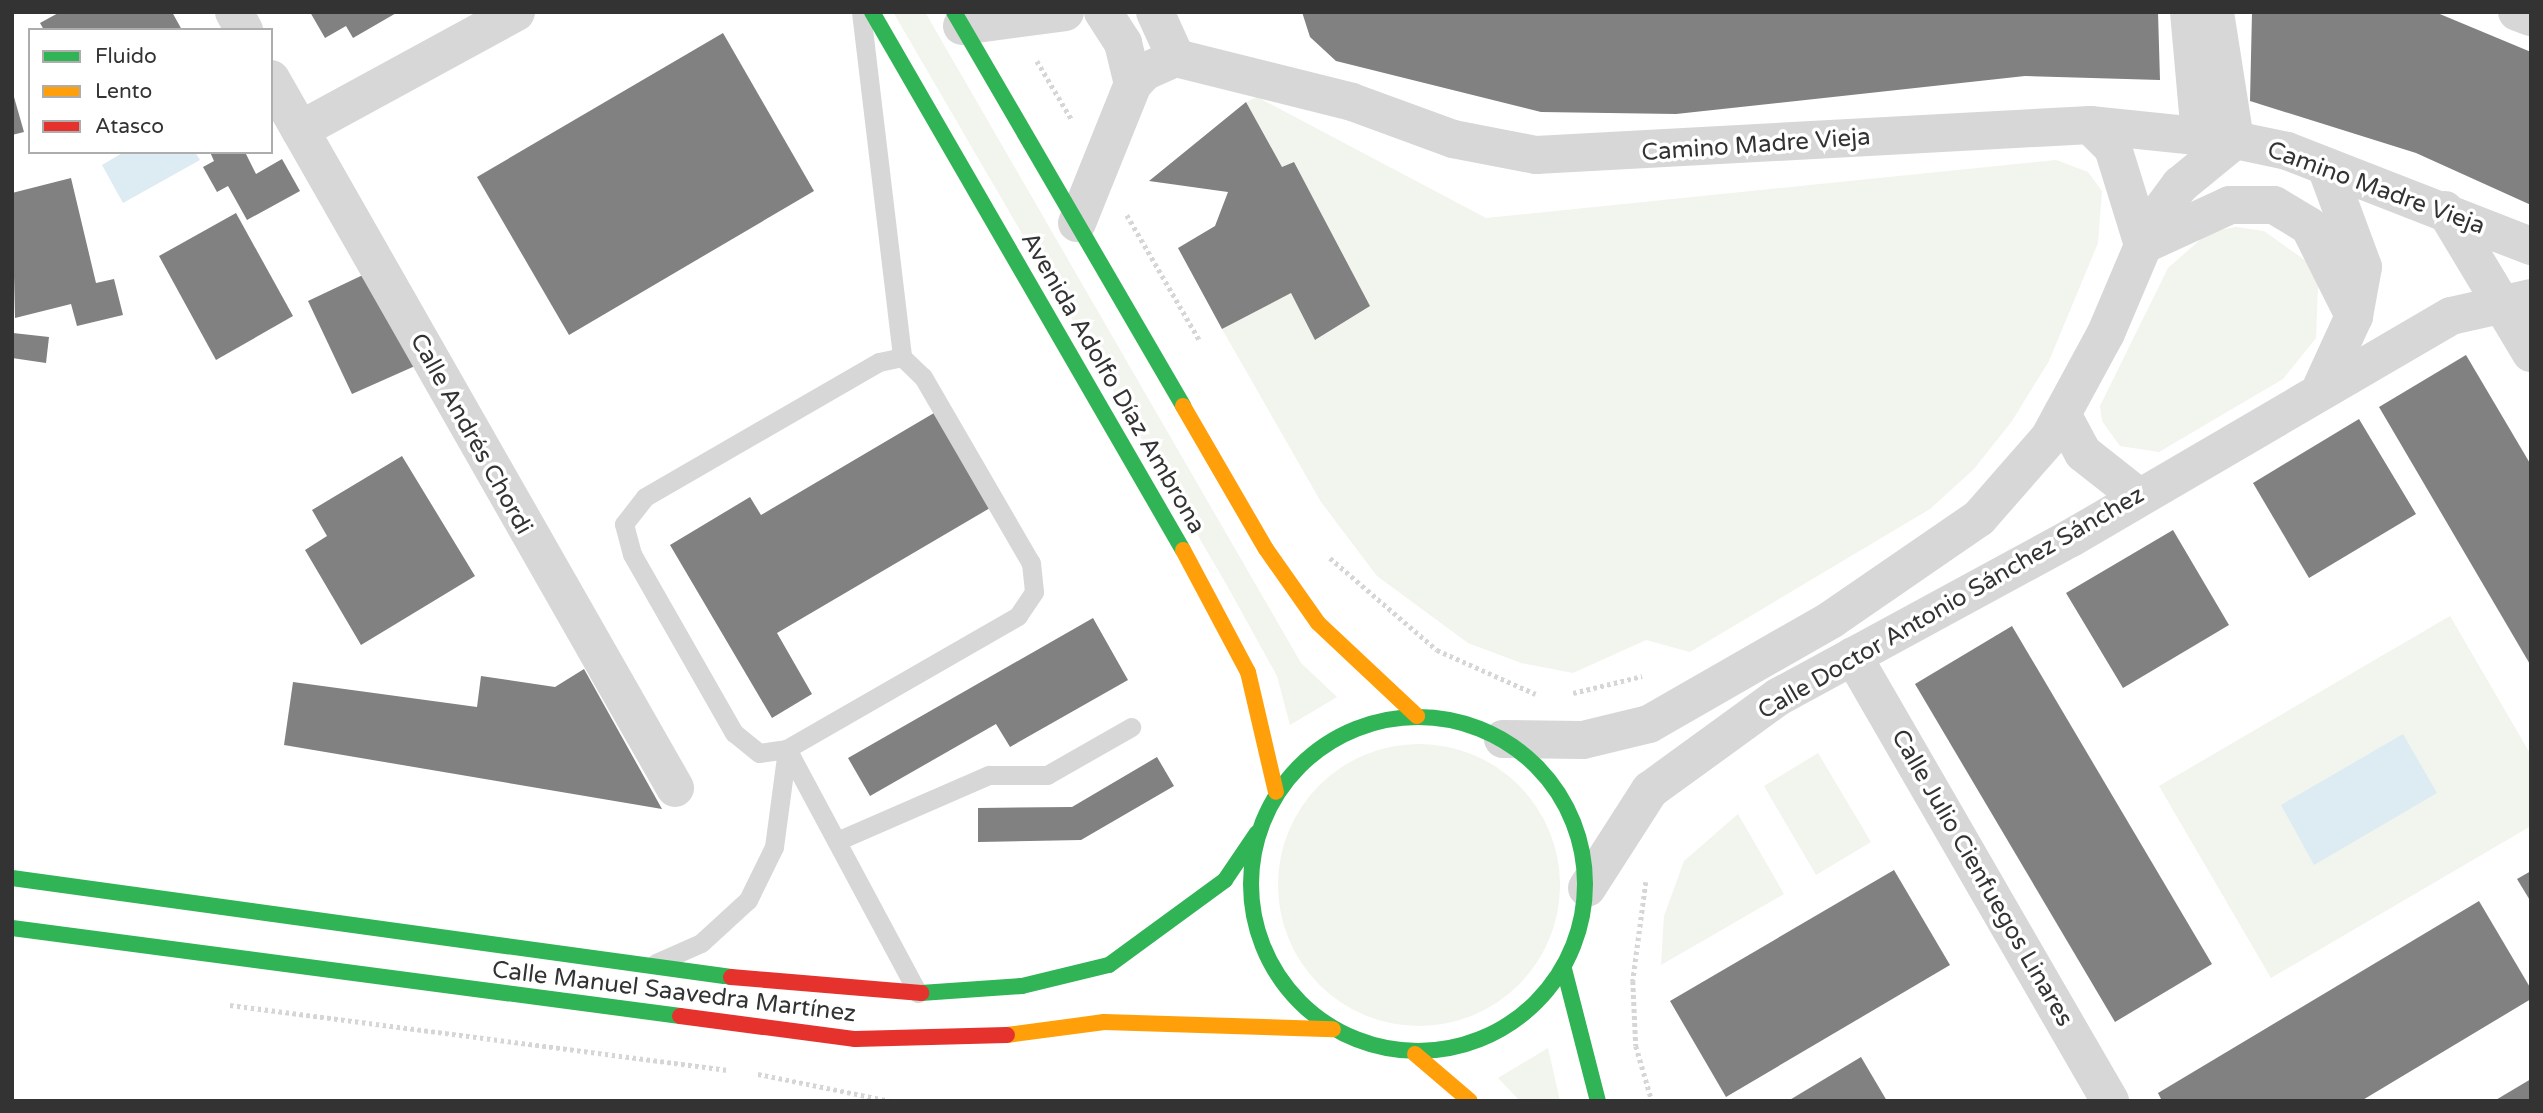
<!DOCTYPE html>
<html>
<head>
<meta charset="utf-8">
<style>
	body { margin:0 }
	#map { position:relative; width:2543px; height:1113px; overflow:hidden; background:#fff; font-family:"Varela Round",sans-serif }
	div>[style] { position:absolute }
	[style*='--x'] { left:calc(var(--x)*1px); top:calc(var(--y)*1px); width:calc(var(--w)*1px); rotate:calc(var(--a)*1deg) }
	.green>* { inset:0; background:#f1f5ed }
	.round { border-radius:50% }
	.water>* { inset:0; background:#ddebf3 }
	.building>* { inset:0; background:#818181 }
	.path>* { height:4.5px; margin-top:-2.25px; transform-origin:0; background:repeating-linear-gradient(90deg,#d6d6d6 0 3.5px,transparent 0 7px) }
	.lane>* { height:19px; margin:-9.5px; padding:0 9.5px; transform-origin:9.5px; border-radius:9.5px; background:#d7d7d7 }
	.street>* { height:38px; margin:-19px; padding:0 19px; transform-origin:19px; border-radius:19px; background:#d7d7d7 }
	.fast>* { height:16px; margin:-8px; padding:0 8px; transform-origin:8px; border-radius:8px; background:#30b455 }
	.fast>.ring { margin:-8px; padding:0; box-sizing:content-box; background:none; border:16px solid #30b455; border-radius:50% }
	.slow>* { height:16px; margin:-8px; padding:0 8px; transform-origin:8px; border-radius:8px; background:#ff9f0a }
	.jam>* { height:16px; margin:-8px; padding:0 8px; transform-origin:8px; border-radius:8px; background:#e5322d }
	span { translate:-50% -50%; white-space:nowrap; text-align:center; line-height:1.15; -webkit-text-stroke:7px #fff; paint-order:stroke }
	.street-label { font-size:24px; color:#333 }
	.frame { position:absolute; inset:0; border:14px solid #333; pointer-events:none }
	.legend { position:absolute; left:28px; top:28px; width:245px; height:126px; box-sizing:border-box; background:#fff; border:2px solid #adadad; margin:0; padding:9px 12px; list-style:none; font-size:21px; color:#333 }
	.legend li { display:flex; align-items:center; gap:14px; height:35px }
	.legend b { width:35px; border:2px solid #adadad }
</style>
</head>
<body>
<div id="map">
	<div class="green">
		<div style="clip-path:polygon(893px 12px,925px 12px,1301px 663px,1337px 697px,1290px 725px,1277px 676px,1229px 589px)"></div>
		<div style="clip-path:polygon(1257px 97px,1486px 218px,2056px 160px,2088px 172px,2102px 191px,2098px 243px,2049px 361px,2012px 421px,1974px 469px,1930px 509px,1690px 652px,1646px 640px,1573px 673px,1521px 663px,1468px 643px,1377px 576px,1321px 502px,1222px 329px,1291px 293px,1316px 340px,1370px 306px,1294px 162px,1282px 167px,1246px 102px)"></div>
		<div style="clip-path:polygon(2236px 227px,2264px 231px,2306px 261px,2318px 285px,2316px 338px,2283px 379px,2159px 452px,2120px 446px,2102px 421px,2100px 406px,2168px 268px,2209px 232px)"></div>
		<div style="clip-path:polygon(2450px 616px,2531px 755px,2531px 826px,2271px 978px,2159px 786px)"></div>
		<div class="round" style="left:1278px;top:744px;width:282px;height:282px"></div>
		<div style="clip-path:polygon(1818px 753px,1871px 842px,1816px 875px,1764px 786px)"></div>
		<div style="clip-path:polygon(1738px 814px,1784px 894px,1661px 965px,1664px 916px,1684px 861px)"></div>
		<div style="clip-path:polygon(1548px 1048px,1560px 1101px,1520px 1101px,1498px 1078px)"></div>
	</div>
	<div class="water">
		<div style="clip-path:polygon(124px 152px,195px 152px,200px 160px,123px 203px,102px 165px)"></div>
		<div style="clip-path:polygon(2403px 734px,2437px 793px,2314px 865px,2281px 805px)"></div>
	</div>
	<div class="building">
		<div style="clip-path:polygon(60px 12px,172px 12px,182px 30px,44px 30px,40px 23px)"></div>
		<div style="clip-path:polygon(310px 12px,398px 12px,353px 38px,346px 26px,325px 38px)"></div>
		<div style="clip-path:polygon(1302px 12px,2158px 12px,2160px 80px,2025px 76px,1676px 114px,1541px 112px,1336px 61px,1310px 37px)"></div>
		<div style="clip-path:polygon(2252px 12px,2435px 12px,2531px 52px,2531px 205px,2416px 153px,2250px 101px)"></div>
		<div style="clip-path:polygon(723px 33px,814px 191px,569px 335px,477px 177px)"></div>
		<div style="clip-path:polygon(12px 90px,24px 132px,12px 135px)"></div>
		<div style="clip-path:polygon(1246px 102px,1282px 167px,1294px 162px,1370px 306px,1315px 340px,1291px 293px,1222px 329px,1178px 248px,1215px 226px,1228px 192px,1149px 181px)"></div>
		<div style="clip-path:polygon(210px 152px,245px 152px,256px 174px,282px 159px,300px 191px,247px 220px,228px 186px,217px 192px,203px 167px,214px 161px)"></div>
		<div style="clip-path:polygon(71px 178px,96px 283px,114px 279px,123px 315px,77px 326px,71px 304px,15px 318px,12px 193px)"></div>
		<div style="clip-path:polygon(236px 213px,293px 316px,216px 360px,159px 256px)"></div>
		<div style="clip-path:polygon(365px 274px,415px 366px,352px 394px,308px 301px)"></div>
		<div style="clip-path:polygon(13px 333px,49px 337px,46px 363px,12px 358px)"></div>
		<div style="clip-path:polygon(2466px 355px,2531px 465px,2531px 666px,2379px 407px)"></div>
		<div style="clip-path:polygon(934px 413px,990px 508px,777px 633px,812px 694px,772px 718px,670px 545px,750px 497px,761px 515px)"></div>
		<div style="clip-path:polygon(2359px 419px,2416px 514px,2309px 578px,2253px 483px)"></div>
		<div style="clip-path:polygon(402px 456px,475px 576px,361px 645px,305px 550px,327px 536px,312px 510px)"></div>
		<div style="clip-path:polygon(2173px 530px,2229px 625px,2123px 688px,2066px 593px)"></div>
		<div style="clip-path:polygon(1093px 618px,1128px 680px,1010px 747px,996px 724px,870px 796px,848px 758px)"></div>
		<div style="clip-path:polygon(2012px 626px,2212px 964px,2115px 1022px,1915px 684px)"></div>
		<div style="clip-path:polygon(584px 669px,662px 809px,284px 745px,293px 682px,477px 707px,481px 676px,555px 687px)"></div>
		<div style="clip-path:polygon(1157px 757px,1174px 786px,1081px 840px,978px 842px,978px 808px,1072px 807px)"></div>
		<div style="clip-path:polygon(1894px 870px,1950px 965px,1726px 1097px,1670px 1001px)"></div>
		<div style="clip-path:polygon(2531px 871px,2531px 902px,2517px 879px)"></div>
		<div style="clip-path:polygon(2479px 901px,2531px 989px,2531px 999px,2361px 1101px,2162px 1101px,2158px 1093px)"></div>
		<div style="clip-path:polygon(1861px 1057px,1887px 1101px,1788px 1101px)"></div>
		<div style="clip-path:polygon(2531px 1079px,2531px 1101px,2494px 1101px)"></div>
	</div>
	<div class="path">
		<div style="--x:1037;--y:61;--w:69;--a:59.3"></div>
		<div style="--x:1127;--y:215;--w:146;--a:59.9"></div>
		<div style="--x:1330;--y:558;--w:141;--a:40.7"></div>
		<div style="--x:1437;--y:650;--w:108;--a:24"></div>
		<div style="--x:1573;--y:693;--w:71;--a:-13.8"></div>
		<div style="--x:1646;--y:882;--w:100;--a:97.5"></div>
		<div style="--x:1633;--y:981;--w:65;--a:87.4"></div>
		<div style="--x:1636;--y:1046;--w:57;--a:73.8"></div>
		<div style="--x:230;--y:1005;--w:502;--a:7.44"></div>
		<div style="--x:758;--y:1074;--w:136;--a:11.5"></div>
	</div>
	<div class="lane">
		<div style="--x:861;--y:12;--w:347;--a:83.2"></div>
		<div style="--x:902;--y:357;--w:29;--a:44"></div>
		<div style="--x:923;--y:377;--w:215;--a:59.9"></div>
		<div style="--x:1031;--y:563;--w:29;--a:84"></div>
		<div style="--x:1034;--y:592;--w:29;--a:124"></div>
		<div style="--x:1018;--y:616;--w:267;--a:150.1"></div>
		<div style="--x:787;--y:749;--w:28;--a:172"></div>
		<div style="--x:759;--y:753;--w:32;--a:-141"></div>
		<div style="--x:734;--y:733;--w:206;--a:-119.7"></div>
		<div style="--x:632;--y:554;--w:31;--a:-105"></div>
		<div style="--x:624;--y:524;--w:34;--a:-52"></div>
		<div style="--x:645;--y:497;--w:270;--a:-30"></div>
		<div style="--x:879;--y:362;--w:24;--a:-12"></div>
		<div style="--x:787;--y:749;--w:277;--a:61.8"></div>
		<div style="--x:837;--y:841;--w:166;--a:-23.5"></div>
		<div style="--x:989;--y:775;--w:58;--a:0"></div>
		<div style="--x:1047;--y:775;--w:97;--a:-29.7"></div>
		<div style="--x:656;--y:963;--w:49;--a:-24"></div>
		<div style="--x:701;--y:943;--w:64;--a:-42.5"></div>
		<div style="--x:748;--y:900;--w:59;--a:-63.9"></div>
		<div style="--x:774;--y:847;--w:99;--a:-82.4"></div>
	</div>
	<div class="street">
		<div style="--x:234;--y:12;--w:21;--a:61"></div>
		<div style="--x:1103;--y:12;--w:37;--a:57"></div>
		<div style="--x:1123;--y:43;--w:42;--a:76.3"></div>
		<div style="--x:1155;--y:12;--w:51;--a:65.5"></div>
		<div style="--x:2189;--y:12;--w:123;--a:84.9"></div>
		<div style="--x:2517;--y:12;--w:15;--a:20"></div>
		<div style="--x:962;--y:26;--w:104;--a:-7.7"></div>
		<div style="--x:271;--y:79;--w:816;--a:60.32"></div>
		<div style="--x:2090;--y:125;--w:33;--a:45"></div>
		<div style="--x:2113;--y:148;--w:102;--a:72.8"></div>
		<div style="--x:2143;--y:245;--w:96;--a:-24.7"></div>
		<div style="--x:2230;--y:205;--w:44;--a:0"></div>
		<div style="--x:2274;--y:205;--w:41;--a:31"></div>
		<div style="--x:2309;--y:226;--w:101;--a:63.4"></div>
		<div style="--x:300;--y:130;--w:246;--a:-28.6"></div>
		<div style="--x:2445;--y:210;--w:167;--a:59"></div>
		<div style="--x:1077;--y:223;--w:150;--a:-68.1"></div>
		<div style="--x:1133;--y:84;--w:16;--a:-47"></div>
		<div style="--x:1144;--y:72;--w:35;--a:-24"></div>
		<div style="--x:1176;--y:58;--w:181;--a:14"></div>
		<div style="--x:1352;--y:102;--w:108;--a:20.1"></div>
		<div style="--x:1453;--y:139;--w:85;--a:10.9"></div>
		<div style="--x:1536;--y:155;--w:555;--a:-3.1"></div>
		<div style="--x:2090;--y:125;--w:146;--a:5.9"></div>
		<div style="--x:2235;--y:140;--w:53;--a:11.9"></div>
		<div style="--x:2287;--y:151;--w:262;--a:21.3"></div>
		<div style="--x:2322;--y:386;--w:77;--a:-65.4"></div>
		<div style="--x:2354;--y:316;--w:50;--a:-79.6"></div>
		<div style="--x:2363;--y:267;--w:107;--a:-110.3"></div>
		<div style="--x:2062;--y:414;--w:44;--a:61.7"></div>
		<div style="--x:2083;--y:453;--w:71;--a:38.2"></div>
		<div style="--x:1853;--y:656;--w:514;--a:59.99"></div>
		<div style="--x:1503;--y:739;--w:80;--a:0.7"></div>
		<div style="--x:1583;--y:740;--w:68;--a:-13.6"></div>
		<div style="--x:1649;--y:724;--w:211;--a:-29.8"></div>
		<div style="--x:1832;--y:619;--w:178;--a:-34.5"></div>
		<div style="--x:1979;--y:518;--w:106;--a:-48.8"></div>
		<div style="--x:2049;--y:438;--w:119;--a:-61.5"></div>
		<div style="--x:2106;--y:333;--w:123;--a:-67"></div>
		<div style="--x:2154;--y:220;--w:44;--a:-53.4"></div>
		<div style="--x:2180;--y:185;--w:71;--a:-39.3"></div>
		<div style="--x:2235;--y:140;--w:130;--a:-98.9"></div>
		<div style="--x:1587;--y:888;--w:117;--a:-57.3"></div>
		<div style="--x:1650;--y:790;--w:158;--a:-36"></div>
		<div style="--x:1778;--y:697;--w:333;--a:-28.5"></div>
		<div style="--x:2071;--y:538;--w:440;--a:-30.3"></div>
		<div style="--x:2451;--y:316;--w:82;--a:-12.7"></div>
	</div>
	<div class="fast">
		<div style="--x:872;--y:12;--w:621;--a:59.97"></div>
		<div style="--x:954;--y:12;--w:456;--a:59.8"></div>
		<div class="ring" style="left:1251px;top:717px;width:318px;height:318px"></div>
		<div style="--x:12;--y:878;--w:726;--a:7.84"></div>
		<div style="--x:12;--y:928;--w:674;--a:7.5"></div>
		<div style="--x:1564;--y:969;--w:136;--a:75.6"></div>
		<div style="--x:921;--y:993;--w:101;--a:-4"></div>
		<div style="--x:1022;--y:986;--w:89;--a:-13.6"></div>
		<div style="--x:1109;--y:965;--w:144;--a:-36.2"></div>
		<div style="--x:1225;--y:880;--w:57;--a:-55.8"></div>
	</div>
	<div class="slow">
		<div style="--x:1183;--y:406;--w:165;--a:59.9"></div>
		<div style="--x:1266;--y:549;--w:90;--a:54.9"></div>
		<div style="--x:1318;--y:623;--w:136;--a:43.2"></div>
		<div style="--x:1183;--y:550;--w:138;--a:62"></div>
		<div style="--x:1248;--y:672;--w:123;--a:76.9"></div>
		<div style="--x:1007;--y:1035;--w:98;--a:-7.6"></div>
		<div style="--x:1104;--y:1022;--w:229;--a:1.8"></div>
		<div style="--x:1415;--y:1054;--w:72;--a:40.5"></div>
	</div>
	<div class="jam">
		<div style="--x:731;--y:977;--w:191;--a:4.8"></div>
		<div style="--x:680;--y:1016;--w:177;--a:7.5"></div>
		<div style="--x:855;--y:1039;--w:152;--a:-1.5"></div>
	</div>
	<div class="street-label">
		<span style="left:1756px;top:145px;rotate:-4deg">Camino Madre Vieja</span>
		<span style="left:2376px;top:188px;rotate:20deg">Camino Madre Vieja</span>
		<span style="left:1113px;top:383px;rotate:60deg">Avenida Adolfo Díaz Ambrona</span>
		<span style="left:471px;top:434px;rotate:61deg">Calle Andrés Chordi</span>
		<span style="left:1951px;top:603px;rotate:-30deg">Calle Doctor Antonio Sánchez Sánchez</span>
		<span style="left:1982px;top:878px;rotate:60deg">Calle Julio Cienfuegos Linares</span>
		<span style="left:674px;top:992px;rotate:7deg">Calle Manuel Saavedra Martínez</span>
	</div>
	<div class="frame"></div>
	<ul class="legend">
	<li><b style="height:9px;background:#30b455"></b>Fluido</li>
	<li><b style="height:9px;background:#ff9f0a"></b>Lento</li>
	<li><b style="height:9px;background:#e5322d"></b>Atasco</li>
	</ul>
</div>
</body>
</html>
